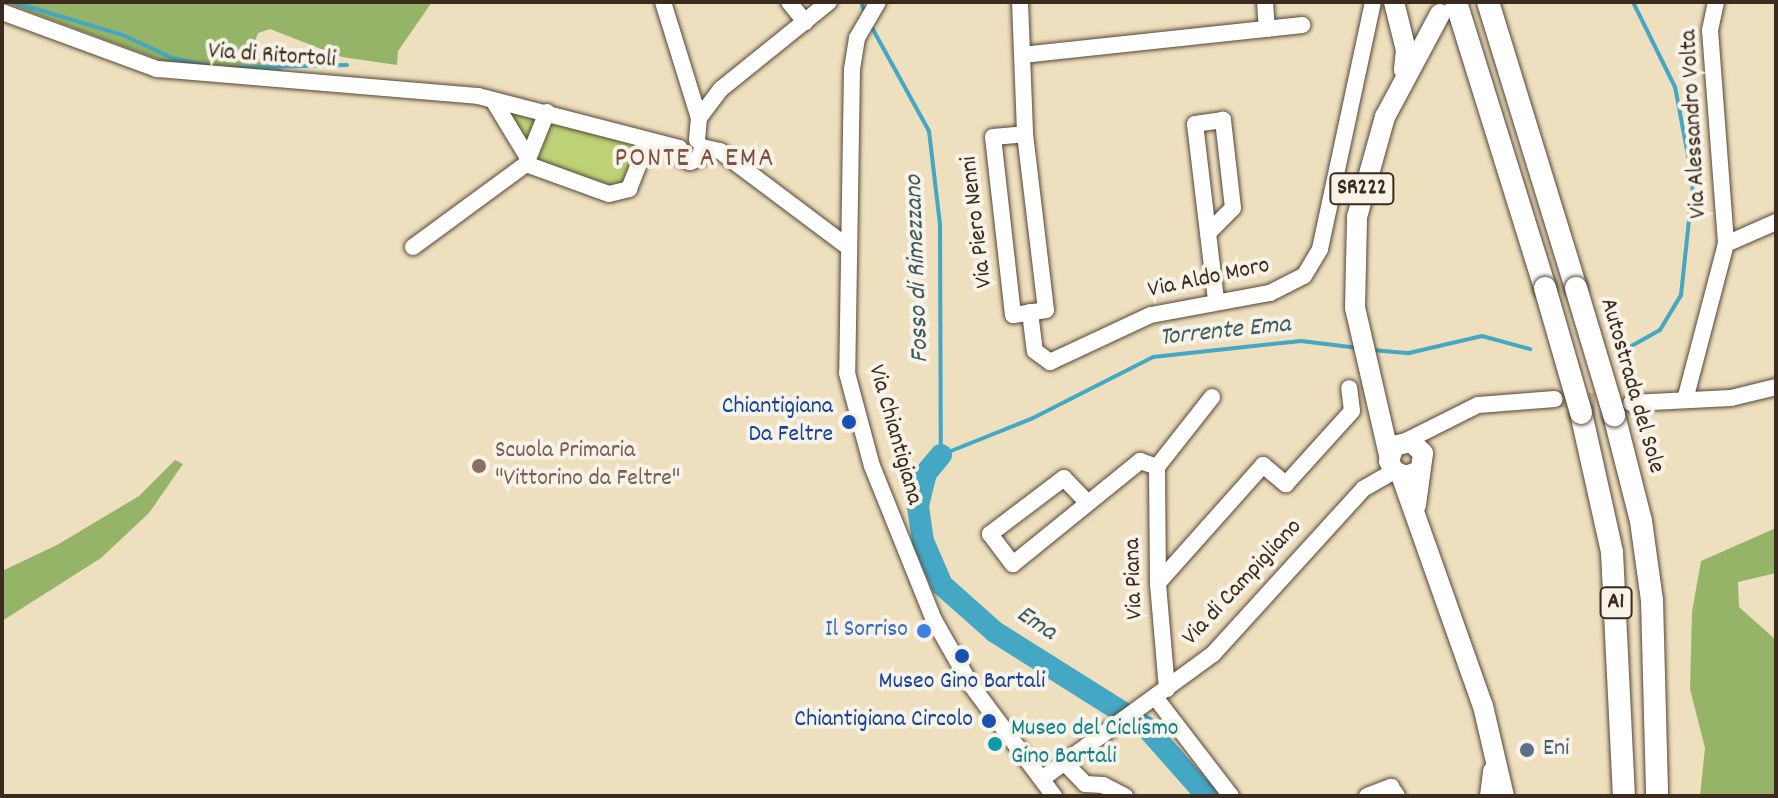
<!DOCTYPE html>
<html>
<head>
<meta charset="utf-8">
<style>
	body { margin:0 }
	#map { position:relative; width:1778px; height:798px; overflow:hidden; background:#eedfbe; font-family:Dekko,sans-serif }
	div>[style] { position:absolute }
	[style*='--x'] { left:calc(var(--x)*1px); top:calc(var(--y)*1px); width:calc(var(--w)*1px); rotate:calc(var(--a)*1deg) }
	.green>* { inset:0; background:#bdd276 }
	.forest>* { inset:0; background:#96b467 }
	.stream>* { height:4px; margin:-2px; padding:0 2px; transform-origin:2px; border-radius:2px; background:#44a7c4 }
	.river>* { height:22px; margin:-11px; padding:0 11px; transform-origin:11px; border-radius:11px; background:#44a7c4 }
	.minor-tunnel>* { height:16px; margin-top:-8px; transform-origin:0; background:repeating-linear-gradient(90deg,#cabb9e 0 16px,transparent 0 24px) }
	.roads { filter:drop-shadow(0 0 2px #564536) drop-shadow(0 0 2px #564536) }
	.minor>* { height:16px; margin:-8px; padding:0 8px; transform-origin:8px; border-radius:8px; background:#fff }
	.major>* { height:20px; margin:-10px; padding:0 10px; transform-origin:10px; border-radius:10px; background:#fff }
	.highway>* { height:22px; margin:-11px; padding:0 11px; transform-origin:11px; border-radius:11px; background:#fff }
	.bridges { filter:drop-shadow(0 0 2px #564536) drop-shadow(0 0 2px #564536) }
	.highway-bridge>* { height:22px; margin:-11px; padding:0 11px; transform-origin:11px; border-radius:11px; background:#fff }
	.dots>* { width:22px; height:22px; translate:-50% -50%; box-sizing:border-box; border:4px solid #f7f3e8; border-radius:50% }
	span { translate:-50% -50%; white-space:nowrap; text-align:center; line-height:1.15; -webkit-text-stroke:8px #f7f3e8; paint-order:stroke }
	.shield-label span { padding:2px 6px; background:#f7f3e8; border:2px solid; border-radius:6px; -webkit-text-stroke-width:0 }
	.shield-label { font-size:22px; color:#3b2a1e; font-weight:700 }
	.street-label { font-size:24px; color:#3b2a1e }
	.transit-label { font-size:24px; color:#164399 }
	.right { translate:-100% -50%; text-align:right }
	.education-label { font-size:24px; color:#785e54 }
	.left { translate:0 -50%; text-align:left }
	.shop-label { font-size:24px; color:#366cbe }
	.culture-label { font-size:24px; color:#0d838f }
	.service-label { font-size:24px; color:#4e5e75 }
	.water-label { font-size:26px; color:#3f5c60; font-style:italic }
	.quarter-label { font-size:28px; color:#7c5346; letter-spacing:2px }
	.frame { position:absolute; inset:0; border:4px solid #3b2a1e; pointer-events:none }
</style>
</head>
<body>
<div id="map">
	<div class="green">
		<div style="clip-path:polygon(509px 111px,537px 116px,527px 139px)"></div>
		<div style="clip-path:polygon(551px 119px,642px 147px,627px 184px,613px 186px,537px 162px)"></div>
	</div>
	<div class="forest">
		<div style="clip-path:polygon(3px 2px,432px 2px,398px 51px,397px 65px,342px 57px,270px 29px,258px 33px,253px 46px,258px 57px,290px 74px,182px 68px)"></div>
		<div style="clip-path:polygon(175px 460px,183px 464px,149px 513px,101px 558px,2px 621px,2px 571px,57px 545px,139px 496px)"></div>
		<div style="clip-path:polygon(1776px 528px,1776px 573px,1738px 582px,1739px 607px,1776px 640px,1776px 796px,1700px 796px,1705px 748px,1690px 689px,1692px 612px,1701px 561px)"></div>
	</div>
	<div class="stream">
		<div style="--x:13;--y:2;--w:115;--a:16.7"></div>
		<div style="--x:123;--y:35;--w:54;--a:25.1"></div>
		<div style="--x:172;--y:58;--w:39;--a:12"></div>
		<div style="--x:861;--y:2;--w:14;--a:69"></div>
		<div style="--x:871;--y:26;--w:120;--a:61.1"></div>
		<div style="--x:929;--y:131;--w:94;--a:83.3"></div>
		<div style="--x:940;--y:224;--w:231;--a:89.8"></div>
		<div style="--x:941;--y:455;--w:97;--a:-21.8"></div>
		<div style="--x:1031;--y:419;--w:137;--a:-26.9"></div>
		<div style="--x:1153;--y:357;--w:149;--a:-6.2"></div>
		<div style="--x:1301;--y:341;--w:58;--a:6.9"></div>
		<div style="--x:230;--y:68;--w:117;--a:-1.5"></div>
		<div style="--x:1372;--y:350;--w:37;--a:5"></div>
		<div style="--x:1409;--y:353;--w:75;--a:-13.1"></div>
		<div style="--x:1482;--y:336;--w:50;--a:15.2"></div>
		<div style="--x:1619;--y:353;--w:47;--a:-29.3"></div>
		<div style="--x:1660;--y:330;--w:41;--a:-59"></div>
		<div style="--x:1681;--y:295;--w:114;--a:-83.9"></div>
		<div style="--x:1693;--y:182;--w:97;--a:-100.7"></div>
		<div style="--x:1675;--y:87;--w:95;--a:-116.3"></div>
	</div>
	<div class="river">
		<div style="--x:941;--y:455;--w:23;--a:130"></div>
		<div style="--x:926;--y:473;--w:34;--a:104"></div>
		<div style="--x:918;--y:506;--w:35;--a:82"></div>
		<div style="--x:923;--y:541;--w:48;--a:66.6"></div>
		<div style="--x:942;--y:585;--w:71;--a:41.6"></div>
		<div style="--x:995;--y:632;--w:178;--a:32.2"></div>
		<div style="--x:1146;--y:727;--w:92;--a:48.5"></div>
	</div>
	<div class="minor-tunnel">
		<div style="--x:1555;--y:399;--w:76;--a:3"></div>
	</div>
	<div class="roads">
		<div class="minor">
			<div style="--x:663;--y:2;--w:121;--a:72.8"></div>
			<div style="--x:789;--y:2;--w:26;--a:51"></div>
			<div style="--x:878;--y:2;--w:42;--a:120.3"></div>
			<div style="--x:857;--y:38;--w:31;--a:99"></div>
			<div style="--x:852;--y:69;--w:304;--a:90.9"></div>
			<div style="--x:847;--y:373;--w:96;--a:75"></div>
			<div style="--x:872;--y:466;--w:166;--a:68.1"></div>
			<div style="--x:934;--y:620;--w:75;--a:60.4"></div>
			<div style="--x:971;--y:685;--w:139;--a:53.2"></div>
			<div style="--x:1020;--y:2;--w:132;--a:87.8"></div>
			<div style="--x:1265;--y:2;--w:27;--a:86"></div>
			<div style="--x:1716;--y:2;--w:29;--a:102"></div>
			<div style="--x:1710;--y:30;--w:215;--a:85.7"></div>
			<div style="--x:2;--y:12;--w:165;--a:20.2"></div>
			<div style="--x:157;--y:69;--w:322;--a:4.8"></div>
			<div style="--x:478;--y:96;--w:208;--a:14.5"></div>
			<div style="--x:1022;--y:55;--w:282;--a:-6.1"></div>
			<div style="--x:493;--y:100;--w:68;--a:58.9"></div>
			<div style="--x:547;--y:112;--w:56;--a:112"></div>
			<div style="--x:526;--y:164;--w:88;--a:19.9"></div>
			<div style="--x:609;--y:194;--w:21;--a:-14"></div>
			<div style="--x:629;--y:189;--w:52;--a:-68.4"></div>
			<div style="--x:1025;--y:134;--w:177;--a:83.2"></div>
			<div style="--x:1046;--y:310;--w:33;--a:171"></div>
			<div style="--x:1013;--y:315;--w:179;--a:-96.4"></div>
			<div style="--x:993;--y:137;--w:32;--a:-5"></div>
			<div style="--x:697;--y:140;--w:22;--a:-85"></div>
			<div style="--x:699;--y:118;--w:36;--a:-53"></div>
			<div style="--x:721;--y:89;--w:139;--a:-38.9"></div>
			<div style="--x:702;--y:147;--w:18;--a:13"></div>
			<div style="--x:720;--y:151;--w:161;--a:36.9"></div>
			<div style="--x:679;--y:148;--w:10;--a:79"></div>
			<div style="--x:681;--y:158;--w:10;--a:24"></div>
			<div style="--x:690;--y:162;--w:11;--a:-22"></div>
			<div style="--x:700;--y:158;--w:11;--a:-80"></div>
			<div style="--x:1208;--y:233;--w:35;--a:-45"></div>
			<div style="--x:1233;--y:208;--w:89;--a:-96.5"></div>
			<div style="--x:1223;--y:120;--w:28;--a:172"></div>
			<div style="--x:1195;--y:124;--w:178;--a:83.2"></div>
			<div style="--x:413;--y:247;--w:140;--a:-36.3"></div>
			<div style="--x:1030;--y:312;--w:39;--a:83"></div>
			<div style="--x:1035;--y:351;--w:19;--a:36"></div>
			<div style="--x:1050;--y:362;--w:111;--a:-25"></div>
			<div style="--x:1151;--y:315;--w:121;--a:-10.5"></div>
			<div style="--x:1270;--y:293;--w:38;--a:-27"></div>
			<div style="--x:1304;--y:276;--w:31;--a:-59"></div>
			<div style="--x:1320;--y:249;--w:253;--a:-77.9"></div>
			<div style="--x:1685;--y:400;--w:161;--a:-75.3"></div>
			<div style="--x:1726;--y:244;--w:55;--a:-23.7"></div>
			<div style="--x:1631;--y:403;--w:100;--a:-2.9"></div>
			<div style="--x:1731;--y:398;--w:46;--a:-13.7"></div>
			<div style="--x:1406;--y:441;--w:80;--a:-26.6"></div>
			<div style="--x:1478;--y:405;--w:77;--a:-4.5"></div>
			<div style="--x:1086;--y:501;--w:32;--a:-134"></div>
			<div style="--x:1064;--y:478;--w:93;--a:142.9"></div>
			<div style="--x:990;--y:534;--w:38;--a:53"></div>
			<div style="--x:1013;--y:564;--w:164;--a:-39"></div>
			<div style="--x:1140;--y:461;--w:18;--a:19"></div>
			<div style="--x:1158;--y:583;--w:158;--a:-48.3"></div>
			<div style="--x:1263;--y:465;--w:30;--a:40"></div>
			<div style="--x:1286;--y:484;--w:98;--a:-47.9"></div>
			<div style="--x:1352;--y:411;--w:23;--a:-97"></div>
			<div style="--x:1167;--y:689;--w:106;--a:-94.9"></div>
			<div style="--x:1158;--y:583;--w:116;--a:-90.5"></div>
			<div style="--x:1157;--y:467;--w:89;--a:-51.8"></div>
			<div style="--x:1155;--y:697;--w:125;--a:52.5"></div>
			<div style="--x:1065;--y:763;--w:29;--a:46"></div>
			<div style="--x:1085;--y:784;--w:18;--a:3"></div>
			<div style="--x:1103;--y:785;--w:25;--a:27"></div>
			<div style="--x:1043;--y:778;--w:210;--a:-36.1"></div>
			<div style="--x:1213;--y:654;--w:223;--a:-47.7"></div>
			<div style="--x:1363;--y:489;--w:36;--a:-30"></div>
			<div style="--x:1367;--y:796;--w:26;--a:-21"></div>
			<div style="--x:1391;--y:787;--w:11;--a:56"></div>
			<div style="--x:1488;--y:796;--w:26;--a:-83"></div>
		</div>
		<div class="major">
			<div style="--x:1394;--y:2;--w:49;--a:76"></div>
			<div style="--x:1406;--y:50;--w:20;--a:96"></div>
			<div style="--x:1389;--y:455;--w:151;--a:-103"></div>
			<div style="--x:1355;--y:308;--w:91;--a:-88.7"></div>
			<div style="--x:1357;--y:217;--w:104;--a:-74.4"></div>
			<div style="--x:1385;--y:117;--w:117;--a:-61.9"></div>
			<div style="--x:1401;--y:475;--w:245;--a:70.5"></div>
			<div style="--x:1483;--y:706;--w:92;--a:76.9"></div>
			<div style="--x:1416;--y:505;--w:52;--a:-82.3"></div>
			<div style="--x:1423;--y:453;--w:16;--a:-137"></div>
			<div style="--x:1411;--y:442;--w:17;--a:167"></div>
			<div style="--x:1394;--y:446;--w:16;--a:108"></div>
			<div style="--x:1389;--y:461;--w:11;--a:63"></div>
			<div style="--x:1394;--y:471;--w:13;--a:23"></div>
			<div style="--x:1406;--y:476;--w:14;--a:-21"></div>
		</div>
		<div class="highway">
			<div style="--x:1456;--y:2;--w:300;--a:72.7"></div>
			<div style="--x:1488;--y:2;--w:299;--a:72.9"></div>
			<div style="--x:1581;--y:413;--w:142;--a:77.4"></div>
			<div style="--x:1612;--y:552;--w:244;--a:87.2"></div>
			<div style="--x:1614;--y:415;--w:109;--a:75.7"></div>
			<div style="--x:1641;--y:521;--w:80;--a:82.1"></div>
			<div style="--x:1652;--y:600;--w:196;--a:88.5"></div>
		</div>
	</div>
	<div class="bridges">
		<div class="highway-bridge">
			<div style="--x:1545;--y:288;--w:130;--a:73.9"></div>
			<div style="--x:1576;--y:288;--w:133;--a:73.3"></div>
		</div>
	</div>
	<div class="dots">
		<div style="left:849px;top:422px;background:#1a4fb4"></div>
		<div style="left:479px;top:466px;background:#8d6e63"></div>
		<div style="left:924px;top:631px;background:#3f7fe0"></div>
		<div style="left:962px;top:656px;background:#1a4fb4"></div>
		<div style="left:989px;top:721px;background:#1a4fb4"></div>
		<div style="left:995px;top:744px;background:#0f9aa8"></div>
		<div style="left:1527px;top:750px;background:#5c6f8a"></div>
	</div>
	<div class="shield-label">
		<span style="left:1362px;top:189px">SR222</span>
		<span style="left:1616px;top:603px">A1</span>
	</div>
	<div class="street-label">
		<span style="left:272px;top:57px;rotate:4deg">Via di Ritortoli</span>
		<span style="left:1695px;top:124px;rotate:-93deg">Via Alessandro Volta</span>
		<span style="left:978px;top:222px;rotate:-97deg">Via Piero Nenni</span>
		<span style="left:1209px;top:279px;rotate:-12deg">Via Aldo Moro</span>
		<span style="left:1631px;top:386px;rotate:74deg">Autostrada del Sole</span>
		<span style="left:894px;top:435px;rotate:74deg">Via Chiantigiana</span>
		<span style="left:1135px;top:579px;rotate:-92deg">Via Piana</span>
		<span style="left:1243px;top:583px;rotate:-47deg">Via di Campigliano</span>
	</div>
	<div class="transit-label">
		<span class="right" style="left:833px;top:422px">Chiantigiana<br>Da Feltre</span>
		<span style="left:962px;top:683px">Museo Gino Bartali</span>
		<span class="right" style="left:973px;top:721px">Chiantigiana Circolo</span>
	</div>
	<div class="education-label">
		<span class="left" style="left:495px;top:466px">Scuola Primaria<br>"Vittorino da Feltre"</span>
	</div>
	<div class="shop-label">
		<span class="right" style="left:908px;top:631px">Il Sorriso</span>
	</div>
	<div class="culture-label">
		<span class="left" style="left:1011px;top:744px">Museo del Ciclismo<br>Gino Bartali</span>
	</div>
	<div class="service-label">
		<span class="left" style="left:1543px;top:750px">Eni</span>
	</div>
	<div class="water-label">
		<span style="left:918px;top:269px;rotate:-92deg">Fosso di Rimezzano</span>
		<span style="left:1225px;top:332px;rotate:-6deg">Torrente Ema</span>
		<span style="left:1036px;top:624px;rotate:33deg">Ema</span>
	</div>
	<div class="quarter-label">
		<span style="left:695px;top:160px">PONTE A EMA</span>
	</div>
	<div class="frame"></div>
</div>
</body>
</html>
